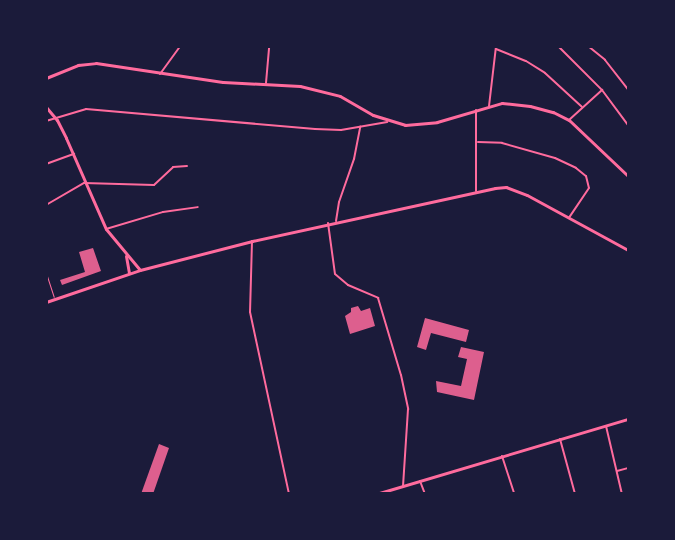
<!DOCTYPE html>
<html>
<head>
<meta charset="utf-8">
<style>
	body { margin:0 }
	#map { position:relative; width:675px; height:540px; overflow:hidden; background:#1b1b3a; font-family:Overpass,sans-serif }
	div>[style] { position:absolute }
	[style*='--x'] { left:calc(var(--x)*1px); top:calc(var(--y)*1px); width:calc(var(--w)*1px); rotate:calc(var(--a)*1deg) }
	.building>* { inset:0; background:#dd5f8e }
	.service>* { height:1px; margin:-0.5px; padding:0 0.5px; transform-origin:0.5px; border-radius:0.5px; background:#ff6b9d }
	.minor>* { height:2px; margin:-1px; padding:0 1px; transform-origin:1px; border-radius:1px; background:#ff6b9d }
	.tertiary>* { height:3px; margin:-1.5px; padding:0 1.5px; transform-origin:1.5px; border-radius:1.5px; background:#ff6b9d }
	.secondary>* { height:3px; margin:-1.5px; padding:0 1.5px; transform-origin:1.5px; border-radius:1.5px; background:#ff6b9d }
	span { translate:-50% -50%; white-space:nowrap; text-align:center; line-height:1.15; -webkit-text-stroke:5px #1b1b3a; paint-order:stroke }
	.frame { position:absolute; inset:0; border:48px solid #1b1b3a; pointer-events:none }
</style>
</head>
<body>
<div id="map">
	<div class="building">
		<div style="clip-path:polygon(93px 248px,101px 271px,62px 285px,60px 280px,85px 272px,79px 252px)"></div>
		<div style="clip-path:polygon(358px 306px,361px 311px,370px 308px,375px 326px,350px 334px,345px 316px,351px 312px,351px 308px)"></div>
		<div style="clip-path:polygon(425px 318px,469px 330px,466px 342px,431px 333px,426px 350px,417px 347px)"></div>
		<div style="clip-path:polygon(461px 347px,484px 352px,474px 400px,437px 392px,436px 381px,461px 386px,467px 359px,458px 357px)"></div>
		<div style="clip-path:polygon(159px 444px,169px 448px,153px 494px,141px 494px)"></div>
	</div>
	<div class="service">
		<div style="--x:46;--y:273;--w:25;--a:72"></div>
	</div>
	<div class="minor">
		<div style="--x:558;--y:46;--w:62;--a:45"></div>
		<div style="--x:602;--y:90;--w:44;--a:53.4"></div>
		<div style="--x:588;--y:46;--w:22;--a:39"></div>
		<div style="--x:605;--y:60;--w:37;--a:52"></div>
		<div style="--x:496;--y:49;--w:32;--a:22"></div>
		<div style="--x:526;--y:61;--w:22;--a:32"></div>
		<div style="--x:545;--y:73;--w:50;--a:42.6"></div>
		<div style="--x:160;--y:74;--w:34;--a:-54"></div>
		<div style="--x:266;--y:83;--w:37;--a:-85"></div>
		<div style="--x:489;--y:106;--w:60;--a:-83.3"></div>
		<div style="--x:476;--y:110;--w:81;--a:90"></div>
		<div style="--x:569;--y:120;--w:45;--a:-42.3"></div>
		<div style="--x:46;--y:121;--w:42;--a:-16.7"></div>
		<div style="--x:86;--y:109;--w:230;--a:5"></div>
		<div style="--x:315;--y:129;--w:26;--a:2"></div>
		<div style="--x:341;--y:130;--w:47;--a:-9.9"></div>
		<div style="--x:478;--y:142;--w:24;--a:2"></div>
		<div style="--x:502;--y:143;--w:55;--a:15.8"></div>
		<div style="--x:555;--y:158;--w:23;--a:25"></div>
		<div style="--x:576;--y:168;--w:13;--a:39"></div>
		<div style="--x:586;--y:176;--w:12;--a:76"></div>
		<div style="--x:589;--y:188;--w:36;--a:124"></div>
		<div style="--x:46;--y:164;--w:30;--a:-20"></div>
		<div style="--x:46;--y:205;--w:44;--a:-30.1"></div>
		<div style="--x:84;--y:183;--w:70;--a:1.6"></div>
		<div style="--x:154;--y:185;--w:26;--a:-43"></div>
		<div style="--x:173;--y:167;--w:14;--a:-4"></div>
		<div style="--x:336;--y:221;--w:19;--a:-81"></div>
		<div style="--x:339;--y:202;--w:46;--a:-70.8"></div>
		<div style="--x:354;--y:159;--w:33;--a:-79"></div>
		<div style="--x:328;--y:223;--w:51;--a:82.2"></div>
		<div style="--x:335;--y:274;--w:17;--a:40"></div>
		<div style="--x:348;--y:285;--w:33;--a:23"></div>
		<div style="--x:378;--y:298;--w:80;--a:73.4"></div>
		<div style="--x:401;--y:375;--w:35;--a:78"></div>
		<div style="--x:408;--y:409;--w:77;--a:93.7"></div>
		<div style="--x:106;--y:229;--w:59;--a:-16.6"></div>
		<div style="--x:163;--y:212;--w:35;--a:-8"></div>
		<div style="--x:252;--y:241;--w:71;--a:91.6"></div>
		<div style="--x:250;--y:312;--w:186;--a:77.9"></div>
		<div style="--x:606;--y:426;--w:70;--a:76.8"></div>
		<div style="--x:560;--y:439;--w:57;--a:74.7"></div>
		<div style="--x:502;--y:456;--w:40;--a:72"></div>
		<div style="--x:617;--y:471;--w:11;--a:-15"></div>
		<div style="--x:420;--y:481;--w:14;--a:69"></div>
	</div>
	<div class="tertiary">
		<div style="--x:46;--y:78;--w:35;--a:-22"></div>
		<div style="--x:78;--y:65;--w:18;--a:-6"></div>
		<div style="--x:96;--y:63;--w:128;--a:8.5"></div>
		<div style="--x:223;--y:82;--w:77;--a:3"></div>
		<div style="--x:300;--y:86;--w:41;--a:14"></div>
		<div style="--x:340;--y:96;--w:38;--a:30"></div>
		<div style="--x:373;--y:115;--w:34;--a:17"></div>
		<div style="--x:405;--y:125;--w:32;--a:-5"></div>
		<div style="--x:437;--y:122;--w:68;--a:-16.3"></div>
		<div style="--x:502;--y:103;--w:28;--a:6"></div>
		<div style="--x:530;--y:106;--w:24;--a:15"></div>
		<div style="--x:553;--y:112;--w:18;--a:27"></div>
		<div style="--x:569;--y:120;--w:81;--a:43.5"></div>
		<div style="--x:46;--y:107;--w:17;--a:50"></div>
		<div style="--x:57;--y:120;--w:20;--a:63"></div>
		<div style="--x:66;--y:138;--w:99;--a:66.3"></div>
		<div style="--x:106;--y:229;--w:53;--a:50.3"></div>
		<div style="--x:126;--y:256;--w:17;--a:80"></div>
		<div style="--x:46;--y:302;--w:99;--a:-18.8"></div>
		<div style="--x:140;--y:270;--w:116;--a:-14.5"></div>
		<div style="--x:252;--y:241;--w:249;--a:-12.3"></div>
		<div style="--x:495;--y:188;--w:11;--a:-5"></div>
		<div style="--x:506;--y:187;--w:22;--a:21"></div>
		<div style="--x:527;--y:195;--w:115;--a:28.6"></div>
	</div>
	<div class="secondary">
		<div style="--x:376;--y:494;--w:263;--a:-16.6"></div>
	</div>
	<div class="frame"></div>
</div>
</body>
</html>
